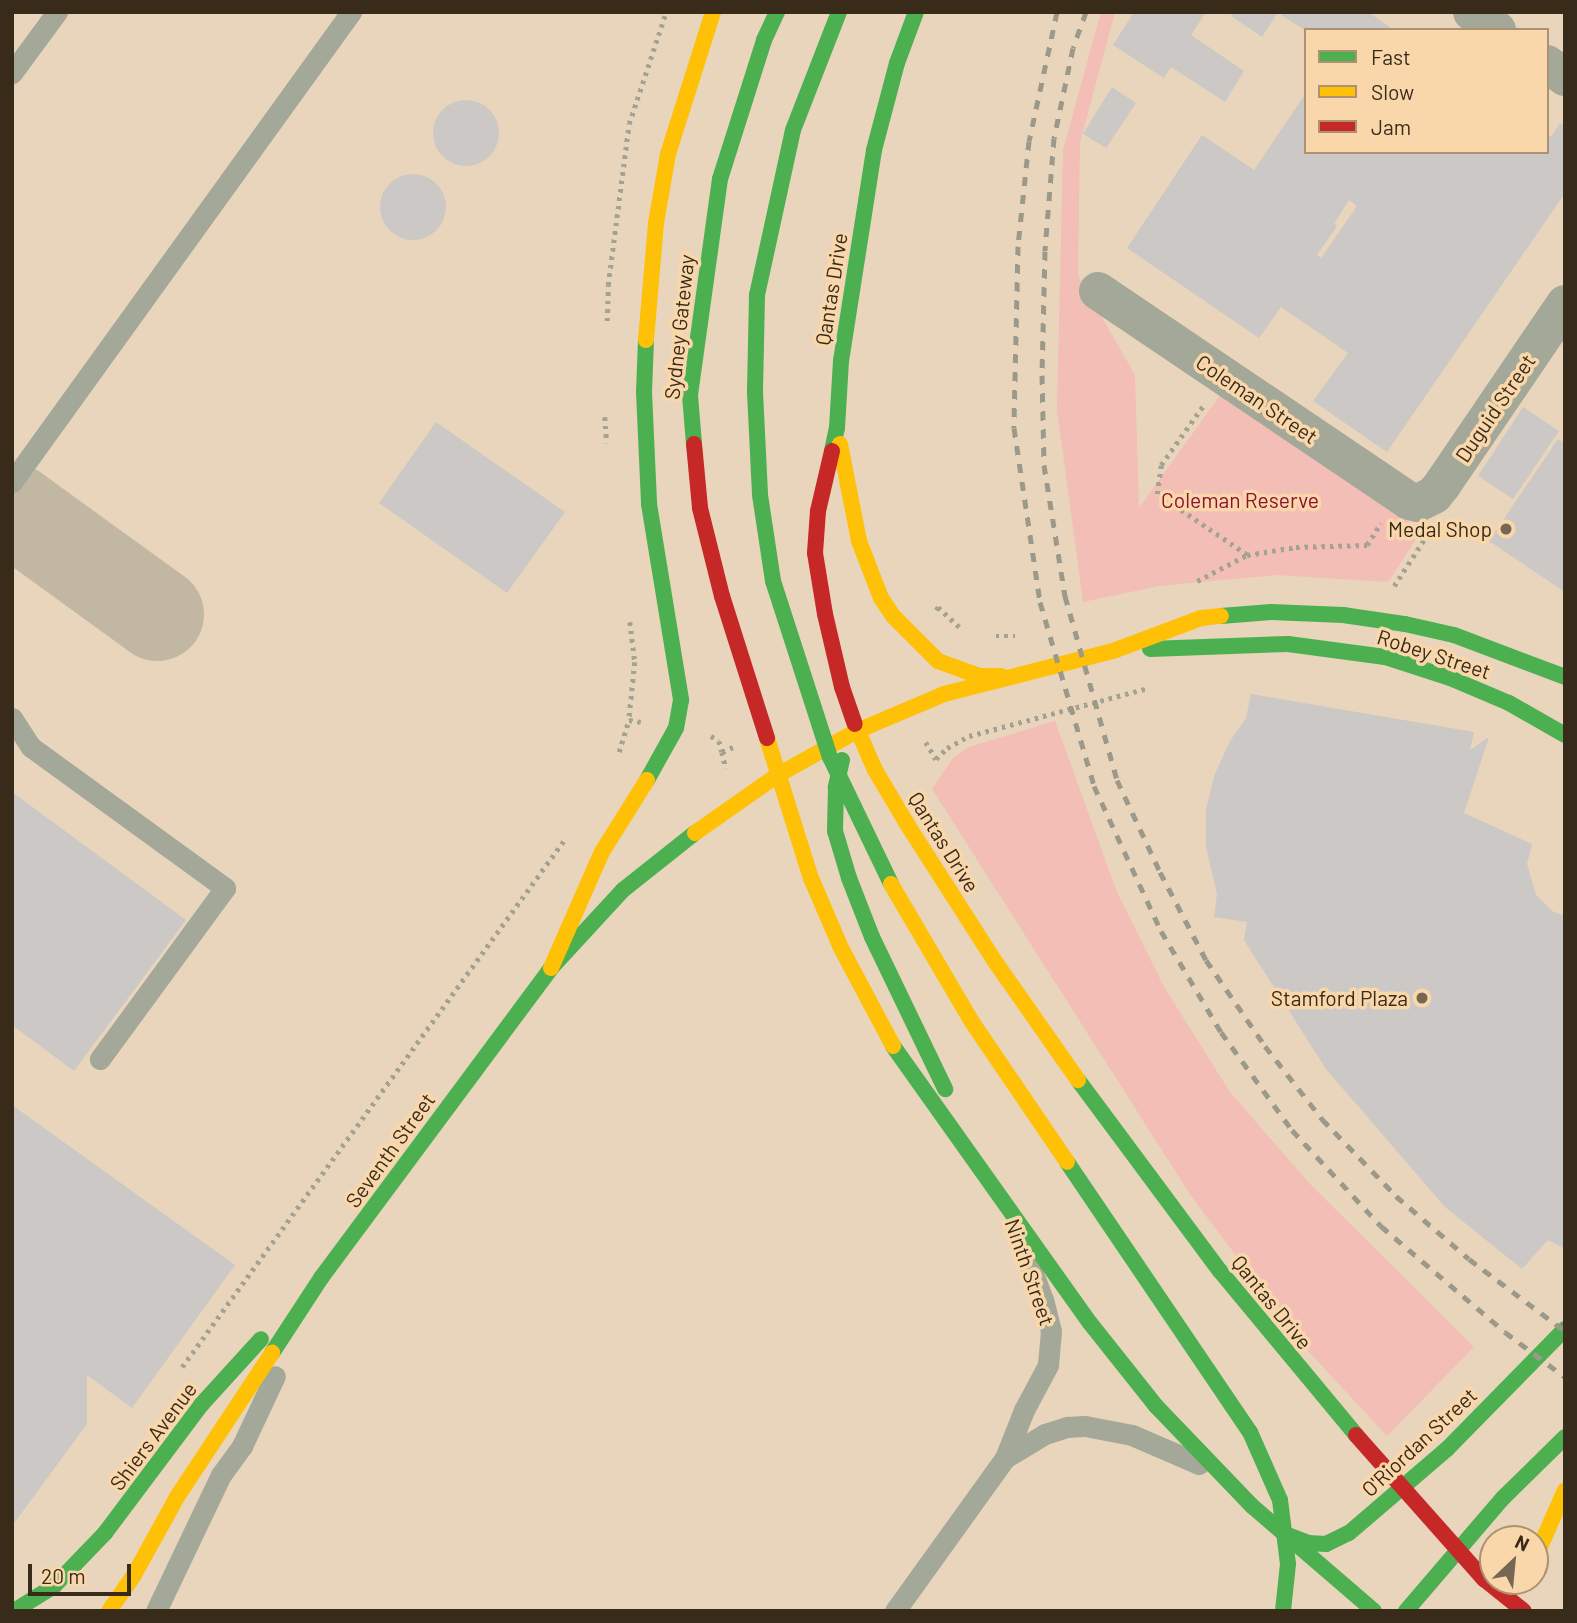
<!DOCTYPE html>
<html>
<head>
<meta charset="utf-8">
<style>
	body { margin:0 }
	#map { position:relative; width:1577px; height:1623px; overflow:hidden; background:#e8d5bc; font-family:Barlow,sans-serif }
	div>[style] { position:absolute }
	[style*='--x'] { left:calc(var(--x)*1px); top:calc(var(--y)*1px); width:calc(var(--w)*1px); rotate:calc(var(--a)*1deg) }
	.green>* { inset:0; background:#f3beb6 }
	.taxiway>* { height:93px; margin:-46.5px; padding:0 46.5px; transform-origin:46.5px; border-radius:46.5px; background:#c2b7a3 }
	.building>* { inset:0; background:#cbc8c5 }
	.round { border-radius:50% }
	.path>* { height:4.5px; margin-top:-2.25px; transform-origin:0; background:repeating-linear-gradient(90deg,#a3a293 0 3.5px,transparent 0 8.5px) }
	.lane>* { height:21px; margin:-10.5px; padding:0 10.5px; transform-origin:10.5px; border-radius:10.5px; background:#a4a899 }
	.street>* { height:38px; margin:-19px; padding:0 19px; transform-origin:19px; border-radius:19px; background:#a4a899 }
	.fast>* { height:16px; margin:-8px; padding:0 8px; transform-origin:8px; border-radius:8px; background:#4caf50 }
	.slow>* { height:16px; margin:-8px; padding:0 8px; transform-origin:8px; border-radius:8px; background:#ffc107 }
	.jam>* { height:16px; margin:-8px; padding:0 8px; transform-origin:8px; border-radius:8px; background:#c62828 }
	.rail>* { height:5px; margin-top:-2.5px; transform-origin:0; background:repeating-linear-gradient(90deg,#9d998a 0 9px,transparent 0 18px) }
	.fast-bridge>* { height:16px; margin:-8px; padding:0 8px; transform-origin:8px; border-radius:8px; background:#4caf50 }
	.slow-bridge>* { height:16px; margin:-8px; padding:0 8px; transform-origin:8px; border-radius:8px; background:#ffc107 }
	.dots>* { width:19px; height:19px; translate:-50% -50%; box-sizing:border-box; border:4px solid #f9d7ab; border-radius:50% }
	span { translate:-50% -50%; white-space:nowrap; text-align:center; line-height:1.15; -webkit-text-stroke:7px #f9d7ab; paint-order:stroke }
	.street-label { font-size:21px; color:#382b1a }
	.park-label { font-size:21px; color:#8c1130 }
	.poi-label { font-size:21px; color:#382b1a }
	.right { translate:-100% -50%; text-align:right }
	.frame { position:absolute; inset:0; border:14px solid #382b1a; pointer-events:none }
	.legend { position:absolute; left:1304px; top:28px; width:245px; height:126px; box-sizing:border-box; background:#f9d7ab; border:2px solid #ac9271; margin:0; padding:9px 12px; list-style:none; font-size:21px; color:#382b1a }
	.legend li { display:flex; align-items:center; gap:14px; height:35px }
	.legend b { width:35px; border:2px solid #ac9271 }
	.north { position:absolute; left:1479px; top:1525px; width:70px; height:70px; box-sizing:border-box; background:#f9d7ab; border:2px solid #ac9271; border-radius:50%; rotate:26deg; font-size:19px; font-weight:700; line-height:28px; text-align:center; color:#382b1a }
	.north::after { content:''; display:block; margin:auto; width:24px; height:32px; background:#766653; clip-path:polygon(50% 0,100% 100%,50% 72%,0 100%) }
	.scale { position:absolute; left:28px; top:1564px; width:103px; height:32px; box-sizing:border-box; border:4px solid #382b1a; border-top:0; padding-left:9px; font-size:21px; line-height:24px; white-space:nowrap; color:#382b1a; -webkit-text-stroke:5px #f9d7ab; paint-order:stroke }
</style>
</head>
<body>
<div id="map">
	<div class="green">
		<div style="clip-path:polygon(1101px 12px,1115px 12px,1080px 143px,1078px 275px,1135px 375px,1139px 508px,1221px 394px,1422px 530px,1388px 582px,1276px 575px,1159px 586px,1083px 602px,1057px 410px,1063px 150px)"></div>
		<div style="clip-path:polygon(1055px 721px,1117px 892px,1164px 987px,1230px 1092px,1309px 1183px,1474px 1347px,1387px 1436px,1309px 1352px,1191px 1196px,932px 789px,953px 758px,969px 747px)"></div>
	</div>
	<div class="taxiway">
		<div style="--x:12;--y:509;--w:179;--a:35.9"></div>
	</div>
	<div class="building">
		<div style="clip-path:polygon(1134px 12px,1206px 12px,1191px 35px,1244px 71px,1225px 102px,1171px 67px,1164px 78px,1113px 45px)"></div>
		<div style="clip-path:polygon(1233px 12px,1278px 12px,1262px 37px,1231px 16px)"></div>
		<div style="clip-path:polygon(1283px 12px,1368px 12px,1394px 30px,1306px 31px,1281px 15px)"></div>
		<div style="clip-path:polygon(1112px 87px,1136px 103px,1106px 148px,1083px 134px)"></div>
		<div style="clip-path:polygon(evenodd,1306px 93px,1306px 152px,1547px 152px,1547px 134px,1551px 137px,1560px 123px,1565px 126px,1565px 193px,1387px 452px,1313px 401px,1348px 353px,1281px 307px,1259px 338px,1127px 248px,1202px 135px,1254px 170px,1306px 93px,1349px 200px,1357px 206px,1321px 258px,1317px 255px,1337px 226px,1334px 224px,1349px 200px)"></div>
		<div class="round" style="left:433px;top:100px;width:66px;height:66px"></div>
		<div class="round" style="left:380px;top:174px;width:66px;height:66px"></div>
		<div style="clip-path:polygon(1523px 407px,1559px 431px,1513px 499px,1478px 476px)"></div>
		<div style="clip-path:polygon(436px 422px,565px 512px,507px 593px,379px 503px)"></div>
		<div style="clip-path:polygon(1558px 439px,1565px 444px,1565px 592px,1489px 541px)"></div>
		<div style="clip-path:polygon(1251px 694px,1474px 732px,1470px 750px,1489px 737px,1464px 813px,1532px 844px,1527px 864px,1536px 895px,1552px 911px,1565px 916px,1565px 1249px,1548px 1240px,1522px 1269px,1445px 1207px,1326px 1069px,1244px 940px,1247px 922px,1214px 917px,1217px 894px,1206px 847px,1206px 810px,1214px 776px,1230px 741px,1246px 718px)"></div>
		<div style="clip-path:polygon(12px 792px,186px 920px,74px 1071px,12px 1025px)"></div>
		<div style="clip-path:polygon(12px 1105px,235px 1265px,132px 1408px,87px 1375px,87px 1424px,12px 1526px)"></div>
	</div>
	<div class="path">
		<div style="--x:607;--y:321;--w:36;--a:-88"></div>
		<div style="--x:608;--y:285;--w:162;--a:-82.6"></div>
		<div style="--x:629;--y:124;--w:118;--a:-71.7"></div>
		<div style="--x:605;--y:417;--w:26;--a:86"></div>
		<div style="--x:1247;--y:555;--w:50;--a:-9.3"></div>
		<div style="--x:1296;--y:547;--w:71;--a:-1.6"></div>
		<div style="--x:1367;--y:545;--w:26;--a:-58"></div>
		<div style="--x:1197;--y:581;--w:56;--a:-27.5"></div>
		<div style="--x:1247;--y:555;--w:109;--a:-145.9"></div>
		<div style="--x:1157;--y:494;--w:29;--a:-82"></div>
		<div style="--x:1161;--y:465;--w:72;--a:-54.6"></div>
		<div style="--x:1394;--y:586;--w:57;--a:-57.1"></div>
		<div style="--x:936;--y:610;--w:4;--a:-56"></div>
		<div style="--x:938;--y:607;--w:33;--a:43"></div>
		<div style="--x:630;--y:622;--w:40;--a:82.9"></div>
		<div style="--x:635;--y:662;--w:58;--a:95.9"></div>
		<div style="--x:629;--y:720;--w:12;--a:9"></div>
		<div style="--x:996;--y:636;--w:19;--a:0"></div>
		<div style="--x:711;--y:736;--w:9;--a:32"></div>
		<div style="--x:719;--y:741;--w:11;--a:75"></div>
		<div style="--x:722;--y:752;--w:12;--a:-24"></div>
		<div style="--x:926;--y:742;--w:20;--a:60"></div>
		<div style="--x:936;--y:759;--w:16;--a:-45"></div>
		<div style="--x:947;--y:748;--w:25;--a:-29"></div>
		<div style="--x:969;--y:736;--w:185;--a:-15"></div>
		<div style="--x:619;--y:752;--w:34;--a:-73"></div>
		<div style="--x:722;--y:752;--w:17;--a:77"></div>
		<div style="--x:182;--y:1367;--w:652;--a:-54.04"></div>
	</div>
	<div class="lane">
		<div style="--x:12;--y:73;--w:76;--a:-53.6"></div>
		<div style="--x:12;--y:482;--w:580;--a:-54.2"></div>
		<div style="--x:12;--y:718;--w:35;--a:57"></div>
		<div style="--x:31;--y:747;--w:240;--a:36"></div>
		<div style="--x:225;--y:888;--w:212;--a:126.2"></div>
		<div style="--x:1005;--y:1458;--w:47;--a:-31"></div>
		<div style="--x:1045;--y:1434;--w:23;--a:-18"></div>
		<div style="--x:1067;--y:1427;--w:18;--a:-3"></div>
		<div style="--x:1085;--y:1426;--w:48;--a:10.8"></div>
		<div style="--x:1132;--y:1435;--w:73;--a:23.4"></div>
		<div style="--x:156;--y:1611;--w:151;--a:-64.5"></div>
		<div style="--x:221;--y:1475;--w:36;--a:-54"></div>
		<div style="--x:242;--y:1446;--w:77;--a:-64.8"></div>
		<div style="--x:895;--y:1611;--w:188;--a:-54.3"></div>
		<div style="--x:1005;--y:1458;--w:52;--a:-68.4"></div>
		<div style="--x:1024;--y:1410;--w:51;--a:-61.9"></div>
		<div style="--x:1048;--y:1365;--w:34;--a:-85"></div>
		<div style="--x:1051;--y:1331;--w:32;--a:-104"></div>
		<div style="--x:1043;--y:1300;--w:49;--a:-110.3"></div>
	</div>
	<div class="street">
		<div style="--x:1472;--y:12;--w:31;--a:36"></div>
		<div style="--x:1547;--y:64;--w:22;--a:36"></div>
		<div style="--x:1098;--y:291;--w:375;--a:34"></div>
		<div style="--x:1409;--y:501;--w:9;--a:13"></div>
		<div style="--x:1418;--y:503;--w:18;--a:-27"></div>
		<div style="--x:1434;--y:495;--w:13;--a:-51"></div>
		<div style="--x:1442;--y:485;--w:219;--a:-55.8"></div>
	</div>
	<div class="fast">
		<div style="--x:646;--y:340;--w:52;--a:92.2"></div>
		<div style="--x:644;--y:392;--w:112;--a:87.4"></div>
		<div style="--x:649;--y:504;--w:199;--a:80.7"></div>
		<div style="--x:681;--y:700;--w:28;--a:100"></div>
		<div style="--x:676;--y:728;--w:60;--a:119.1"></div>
		<div style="--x:694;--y:444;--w:49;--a:-94.7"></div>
		<div style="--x:690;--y:395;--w:218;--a:-82.1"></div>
		<div style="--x:720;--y:179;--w:146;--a:-72.4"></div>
		<div style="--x:764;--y:40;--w:31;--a:-65"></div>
		<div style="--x:832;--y:451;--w:24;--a:-78"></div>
		<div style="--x:837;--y:428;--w:67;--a:-86.6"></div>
		<div style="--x:841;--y:361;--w:214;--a:-81.1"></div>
		<div style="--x:874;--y:150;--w:90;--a:-75.2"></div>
		<div style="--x:897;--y:63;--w:54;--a:-69.6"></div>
		<div style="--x:1221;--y:616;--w:50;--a:-4.6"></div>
		<div style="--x:1271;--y:612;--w:72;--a:2.4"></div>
		<div style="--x:1343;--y:615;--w:63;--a:8.3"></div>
		<div style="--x:1405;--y:624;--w:50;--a:12.7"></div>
		<div style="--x:1454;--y:635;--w:119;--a:20.7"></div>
		<div style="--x:1150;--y:649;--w:138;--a:-2.1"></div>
		<div style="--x:1288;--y:644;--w:98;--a:7.6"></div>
		<div style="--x:1385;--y:657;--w:68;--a:17.9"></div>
		<div style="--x:1450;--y:678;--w:64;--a:23"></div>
		<div style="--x:1509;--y:703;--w:64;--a:29.7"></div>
		<div style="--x:842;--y:760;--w:28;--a:103"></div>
		<div style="--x:836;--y:787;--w:44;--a:91.3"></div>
		<div style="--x:835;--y:831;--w:49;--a:73.4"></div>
		<div style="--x:849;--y:878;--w:63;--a:68.7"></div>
		<div style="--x:872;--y:937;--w:169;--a:64.3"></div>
		<div style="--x:893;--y:1046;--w:340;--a:54.6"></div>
		<div style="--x:1090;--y:1323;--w:106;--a:51.5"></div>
		<div style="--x:1156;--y:1406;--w:139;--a:46.2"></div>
		<div style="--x:1252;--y:1506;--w:161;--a:40.7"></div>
		<div style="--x:1078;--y:1080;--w:238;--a:53.4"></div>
		<div style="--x:1220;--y:1271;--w:213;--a:50.3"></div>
		<div style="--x:272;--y:1353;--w:90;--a:-56.8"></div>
		<div style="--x:321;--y:1278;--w:386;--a:-53.4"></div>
		<div style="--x:551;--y:968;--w:106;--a:-47.3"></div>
		<div style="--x:623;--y:890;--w:92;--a:-38.4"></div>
		<div style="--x:1285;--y:1534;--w:25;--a:21"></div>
		<div style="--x:1308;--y:1543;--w:18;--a:3"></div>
		<div style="--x:1326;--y:1544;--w:25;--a:-26"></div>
		<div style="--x:1349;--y:1533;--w:130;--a:-40.6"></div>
		<div style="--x:1448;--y:1448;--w:167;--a:-45.5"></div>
		<div style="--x:14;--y:1611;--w:47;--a:-32"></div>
		<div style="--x:54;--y:1586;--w:74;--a:-46.1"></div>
		<div style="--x:105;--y:1533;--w:160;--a:-53.1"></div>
		<div style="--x:201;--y:1405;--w:89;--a:-47.7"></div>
		<div style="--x:1406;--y:1611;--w:149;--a:-49.4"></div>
		<div style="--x:1503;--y:1498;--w:87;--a:-44.5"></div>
	</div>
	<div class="slow">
		<div style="--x:646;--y:340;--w:117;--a:-85.1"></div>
		<div style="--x:656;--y:223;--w:70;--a:-80.1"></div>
		<div style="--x:668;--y:154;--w:149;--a:-72.4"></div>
		<div style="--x:840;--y:444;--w:99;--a:78.9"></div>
		<div style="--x:859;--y:541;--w:61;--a:68.9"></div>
		<div style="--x:881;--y:598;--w:22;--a:56"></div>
		<div style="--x:893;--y:616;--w:64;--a:45"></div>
		<div style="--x:938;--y:661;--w:44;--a:20.1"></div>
		<div style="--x:979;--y:676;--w:22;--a:0"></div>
		<div style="--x:855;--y:724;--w:50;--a:66.5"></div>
		<div style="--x:875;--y:770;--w:63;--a:59.3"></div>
		<div style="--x:907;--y:824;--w:165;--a:57.4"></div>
		<div style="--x:996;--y:963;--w:143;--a:55"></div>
		<div style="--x:767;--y:738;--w:147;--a:72.6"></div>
		<div style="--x:811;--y:878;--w:76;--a:66.8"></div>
		<div style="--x:841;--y:948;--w:111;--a:62"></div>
		<div style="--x:776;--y:776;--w:93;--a:-29.1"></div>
		<div style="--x:857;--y:731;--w:95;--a:-23"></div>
		<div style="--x:944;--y:694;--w:174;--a:-14.3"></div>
		<div style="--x:1113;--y:651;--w:94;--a:-20.6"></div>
		<div style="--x:1201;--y:618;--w:20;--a:-6"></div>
		<div style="--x:695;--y:833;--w:99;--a:-35.1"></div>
		<div style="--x:551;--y:968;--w:127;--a:-66.3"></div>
		<div style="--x:602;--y:852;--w:85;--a:-58"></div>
		<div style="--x:1535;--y:1570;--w:24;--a:-78"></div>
		<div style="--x:1540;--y:1547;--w:62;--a:-66.3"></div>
		<div style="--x:109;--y:1611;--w:44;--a:-55.2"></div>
		<div style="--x:134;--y:1575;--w:89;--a:-61.1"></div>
		<div style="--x:177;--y:1497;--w:173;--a:-56.6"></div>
	</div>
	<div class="jam">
		<div style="--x:694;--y:444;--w:64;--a:84.6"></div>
		<div style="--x:700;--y:508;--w:91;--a:76"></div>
		<div style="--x:722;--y:596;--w:149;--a:72.4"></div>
		<div style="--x:832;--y:451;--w:62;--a:103.1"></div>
		<div style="--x:818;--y:511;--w:42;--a:94.1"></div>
		<div style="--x:815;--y:553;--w:62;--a:80.7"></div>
		<div style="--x:825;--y:614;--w:75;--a:76.9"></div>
		<div style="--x:842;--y:687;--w:39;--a:71"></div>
		<div style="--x:1356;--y:1435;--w:193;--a:48.4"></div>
		<div style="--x:1484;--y:1579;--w:51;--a:38.7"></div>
	</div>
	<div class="rail">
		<div style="--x:1057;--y:12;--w:132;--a:102.2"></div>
		<div style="--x:1029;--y:141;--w:106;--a:96"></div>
		<div style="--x:1018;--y:246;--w:182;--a:91.3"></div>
		<div style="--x:1014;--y:428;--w:176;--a:81.5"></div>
		<div style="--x:1040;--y:602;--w:192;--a:73.6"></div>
		<div style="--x:1094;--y:786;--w:160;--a:65.2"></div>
		<div style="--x:1161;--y:931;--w:117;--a:59.3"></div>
		<div style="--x:1221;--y:1032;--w:121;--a:54.1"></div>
		<div style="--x:1292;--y:1130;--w:131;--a:47.2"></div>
		<div style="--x:1381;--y:1226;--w:163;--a:40.5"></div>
		<div style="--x:1505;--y:1332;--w:75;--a:36.9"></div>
		<div style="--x:1086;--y:12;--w:38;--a:110"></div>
		<div style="--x:1073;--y:48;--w:92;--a:101.9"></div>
		<div style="--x:1054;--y:138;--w:113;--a:94.6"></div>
		<div style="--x:1045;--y:251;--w:124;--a:91.4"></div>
		<div style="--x:1042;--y:375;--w:90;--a:88.7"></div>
		<div style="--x:1044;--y:465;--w:133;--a:80.9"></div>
		<div style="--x:1065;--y:596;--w:191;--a:74.2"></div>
		<div style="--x:1117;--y:780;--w:102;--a:64.9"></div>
		<div style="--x:1160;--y:872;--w:99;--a:62.4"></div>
		<div style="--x:1206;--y:960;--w:104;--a:55.5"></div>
		<div style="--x:1265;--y:1046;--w:93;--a:52"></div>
		<div style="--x:1322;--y:1119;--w:107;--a:46.1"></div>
		<div style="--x:1396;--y:1196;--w:96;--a:40.8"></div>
		<div style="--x:1469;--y:1259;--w:120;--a:36.9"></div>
	</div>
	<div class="fast-bridge">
		<div style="--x:839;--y:12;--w:127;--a:111.3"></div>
		<div style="--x:793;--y:130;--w:169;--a:102.3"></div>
		<div style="--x:757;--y:295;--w:97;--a:91.2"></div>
		<div style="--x:755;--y:392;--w:103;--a:87.2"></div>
		<div style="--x:760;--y:495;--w:87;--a:81.4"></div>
		<div style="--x:773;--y:581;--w:185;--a:72.1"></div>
		<div style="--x:830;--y:757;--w:141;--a:64.3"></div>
		<div style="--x:1067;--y:1162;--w:326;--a:55.9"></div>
		<div style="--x:1250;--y:1432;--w:74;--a:66.2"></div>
		<div style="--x:1280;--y:1500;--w:64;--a:82.9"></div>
		<div style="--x:1288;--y:1564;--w:47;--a:96.1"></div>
	</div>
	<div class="slow-bridge">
		<div style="--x:891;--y:884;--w:160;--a:59.6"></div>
		<div style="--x:972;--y:1022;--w:169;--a:55.8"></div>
	</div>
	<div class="dots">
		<div style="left:1506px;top:529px;background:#766653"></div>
		<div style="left:1422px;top:998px;background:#766653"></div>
	</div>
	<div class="street-label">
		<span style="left:831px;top:289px;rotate:-81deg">Qantas Drive</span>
		<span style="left:679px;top:327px;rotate:-84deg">Sydney Gateway</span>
		<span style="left:1257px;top:399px;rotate:34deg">Coleman Street</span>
		<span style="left:1495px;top:408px;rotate:-56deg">Duguid Street</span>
		<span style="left:1434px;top:654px;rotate:18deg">Robey Street</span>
		<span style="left:944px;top:842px;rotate:58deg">Qantas Drive</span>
		<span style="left:390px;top:1150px;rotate:-54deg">Seventh Street</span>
		<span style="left:1030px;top:1272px;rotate:71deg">Ninth Street</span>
		<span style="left:1272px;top:1302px;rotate:51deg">Qantas Drive</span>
		<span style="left:153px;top:1436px;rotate:-53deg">Shiers Avenue</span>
		<span style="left:1419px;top:1442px;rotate:-43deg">O'Riordan Street</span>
	</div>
	<div class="park-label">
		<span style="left:1240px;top:500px">Coleman Reserve</span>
	</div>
	<div class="poi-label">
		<span class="right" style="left:1492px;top:529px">Medal Shop</span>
		<span class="right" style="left:1408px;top:998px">Stamford Plaza</span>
	</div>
	<div class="frame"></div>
	<ul class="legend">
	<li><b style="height:9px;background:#4caf50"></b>Fast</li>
	<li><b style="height:9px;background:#ffc107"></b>Slow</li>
	<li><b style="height:9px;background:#c62828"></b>Jam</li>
	</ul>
	<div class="north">N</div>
	<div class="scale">20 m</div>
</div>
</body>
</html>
